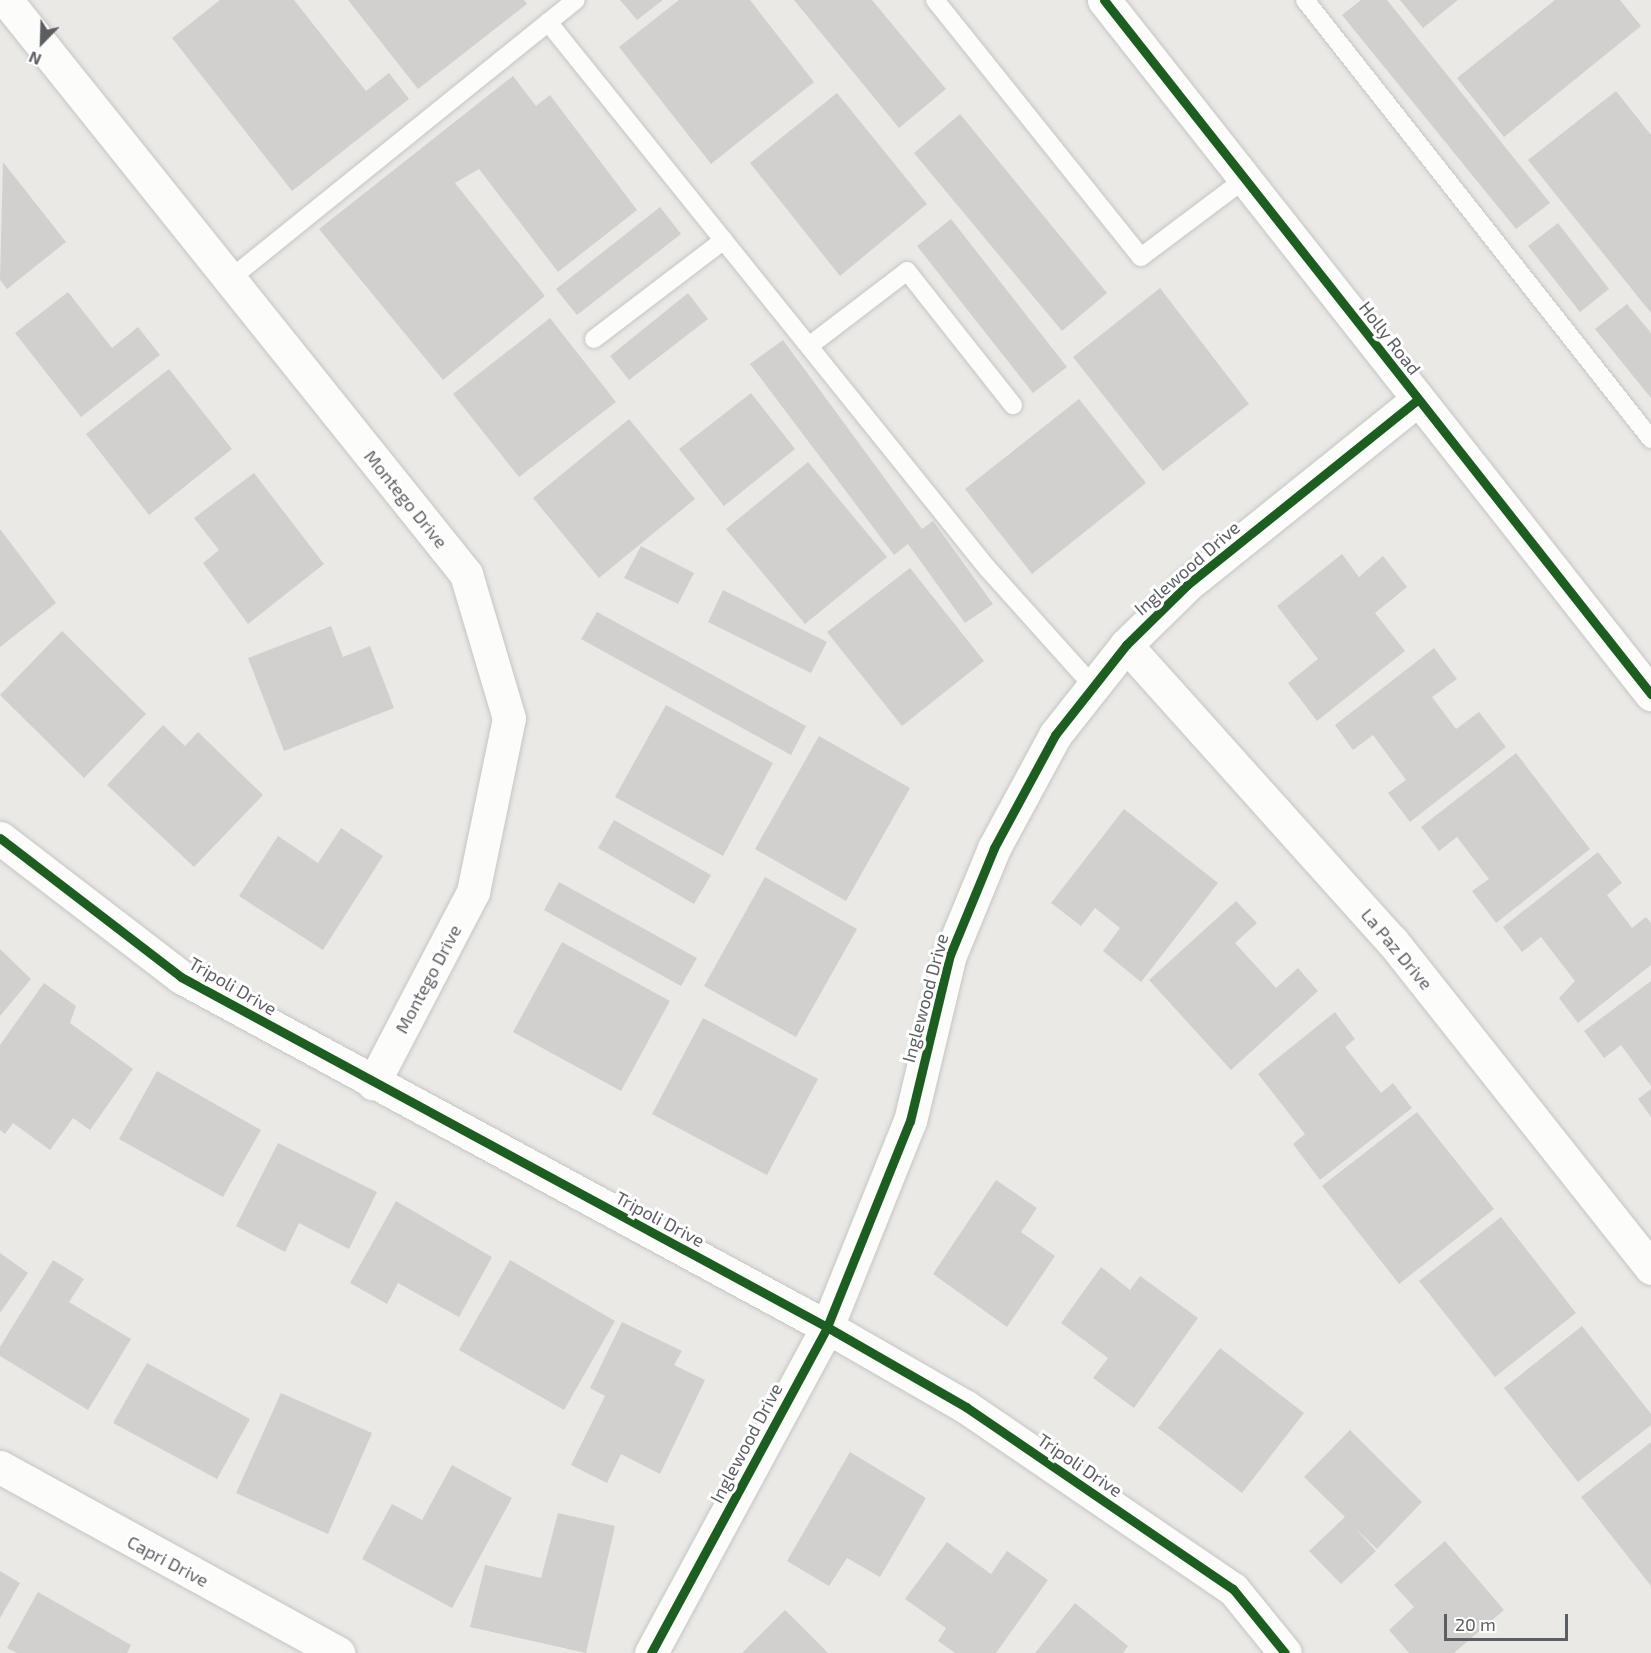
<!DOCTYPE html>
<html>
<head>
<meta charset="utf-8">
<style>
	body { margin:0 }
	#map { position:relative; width:1651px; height:1653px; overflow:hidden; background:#eae9e6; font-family:"Exo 2",sans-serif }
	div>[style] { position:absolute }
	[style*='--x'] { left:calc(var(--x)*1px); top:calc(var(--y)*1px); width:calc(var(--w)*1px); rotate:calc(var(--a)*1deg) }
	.building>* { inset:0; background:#d1d0ce }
	.roads { filter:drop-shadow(0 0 2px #c5c5c5) drop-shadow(0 0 2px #c5c5c5) }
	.lane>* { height:18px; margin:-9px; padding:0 9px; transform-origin:9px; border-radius:9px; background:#fcfcfb }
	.street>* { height:33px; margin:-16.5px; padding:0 16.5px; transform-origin:16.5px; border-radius:16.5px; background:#fcfcfb }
	.secondary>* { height:33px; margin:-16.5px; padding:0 16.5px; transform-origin:16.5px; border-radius:16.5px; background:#fcfcfb }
	.cycleway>* { height:9px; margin:-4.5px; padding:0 4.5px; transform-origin:4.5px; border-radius:4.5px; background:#1b5e20 }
	span { translate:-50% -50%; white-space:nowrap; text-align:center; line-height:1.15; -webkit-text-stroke:6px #fff; paint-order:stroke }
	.street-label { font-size:18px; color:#5c5f62 }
	.north { position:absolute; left:12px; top:12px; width:60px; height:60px; -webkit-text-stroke:4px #fff; paint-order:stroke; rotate:203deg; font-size:16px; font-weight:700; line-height:24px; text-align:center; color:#5c5f62 }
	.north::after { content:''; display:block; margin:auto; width:21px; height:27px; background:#5c5f62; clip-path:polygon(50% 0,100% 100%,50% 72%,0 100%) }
	.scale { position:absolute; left:1444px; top:1614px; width:124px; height:27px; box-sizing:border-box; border:3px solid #5c5f62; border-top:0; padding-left:8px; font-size:18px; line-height:21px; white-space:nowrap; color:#5c5f62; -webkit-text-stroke:4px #fff; paint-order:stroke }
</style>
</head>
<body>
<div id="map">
	<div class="building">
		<div style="clip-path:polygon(220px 0,294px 0,366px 91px,389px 73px,409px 99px,292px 191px,172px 38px)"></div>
		<div style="clip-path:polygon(348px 0,524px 0,527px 4px,418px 89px)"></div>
		<div style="clip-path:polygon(620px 0,663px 0,637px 20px)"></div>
		<div style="clip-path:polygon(679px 0,750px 0,814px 82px,711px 164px,619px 47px)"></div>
		<div style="clip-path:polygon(794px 0,872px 0,946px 89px,899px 128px)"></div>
		<div style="clip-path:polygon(1361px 0,1387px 0,1550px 203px,1516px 229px,1342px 15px)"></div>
		<div style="clip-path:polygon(1400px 0,1458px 0,1423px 28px)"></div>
		<div style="clip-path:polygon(1555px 0,1620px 0,1641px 26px,1504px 137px,1457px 78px)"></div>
		<div style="clip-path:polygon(513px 76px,536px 106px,550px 95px,637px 210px,558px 272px,479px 169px,455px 183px,545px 296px,443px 380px,319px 229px)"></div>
		<div style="clip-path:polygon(1616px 91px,1651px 135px,1651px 313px,1528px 160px)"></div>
		<div style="clip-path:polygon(837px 93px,927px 204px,840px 276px,750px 163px)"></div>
		<div style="clip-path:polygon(960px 114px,1107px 293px,1062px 331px,914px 153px)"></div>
		<div style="clip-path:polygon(3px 162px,66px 242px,7px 289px,0 280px)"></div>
		<div style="clip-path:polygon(660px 207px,681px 234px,577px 315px,556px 289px)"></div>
		<div style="clip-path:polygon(951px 219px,1067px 367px,1033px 393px,917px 246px)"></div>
		<div style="clip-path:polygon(1558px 223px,1609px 289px,1580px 312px,1528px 246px)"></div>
		<div style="clip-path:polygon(1160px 288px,1249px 404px,1163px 471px,1073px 357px)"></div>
		<div style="clip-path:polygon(68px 292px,112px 348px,138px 327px,160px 355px,81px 417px,15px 333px)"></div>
		<div style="clip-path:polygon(688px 293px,708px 319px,629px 380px,610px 356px)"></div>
		<div style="clip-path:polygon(1627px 304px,1651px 333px,1651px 398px,1595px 329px)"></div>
		<div style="clip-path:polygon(550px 318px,616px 402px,519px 477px,453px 394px)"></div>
		<div style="clip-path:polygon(783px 340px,922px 529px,933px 521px,993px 604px,965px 623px,908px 544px,894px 555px,750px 364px)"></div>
		<div style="clip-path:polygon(169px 369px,232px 449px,149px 515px,86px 434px)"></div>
		<div style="clip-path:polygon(751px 393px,795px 449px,724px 506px,679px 449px)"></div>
		<div style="clip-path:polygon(1079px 399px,1146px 483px,1032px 574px,965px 489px)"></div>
		<div style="clip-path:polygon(629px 419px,695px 499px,599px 578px,533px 498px)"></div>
		<div style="clip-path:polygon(808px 462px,887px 557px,805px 624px,726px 529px)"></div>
		<div style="clip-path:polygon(254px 473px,324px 564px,248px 624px,203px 563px,219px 550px,194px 518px)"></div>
		<div style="clip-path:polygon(0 529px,56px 603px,0 647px)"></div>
		<div style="clip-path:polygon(641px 546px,694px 573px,678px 604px,624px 578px)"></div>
		<div style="clip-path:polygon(1342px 554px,1359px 577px,1383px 556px,1407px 587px,1375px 613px,1405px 651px,1317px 721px,1288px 683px,1318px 659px,1277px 606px)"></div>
		<div style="clip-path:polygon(910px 568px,984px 661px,902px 726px,827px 632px)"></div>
		<div style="clip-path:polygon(723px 590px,827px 642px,811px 673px,708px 622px)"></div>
		<div style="clip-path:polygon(597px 612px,806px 726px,791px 755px,581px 639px)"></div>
		<div style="clip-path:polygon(331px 626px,343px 657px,370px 646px,394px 708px,284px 751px,248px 658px)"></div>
		<div style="clip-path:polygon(62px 631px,146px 714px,84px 778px,0 695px)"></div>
		<div style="clip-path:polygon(1434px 648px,1457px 679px,1432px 697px,1456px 729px,1479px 712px,1506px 747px,1410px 822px,1388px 793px,1406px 780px,1373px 735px,1353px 750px,1335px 725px)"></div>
		<div style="clip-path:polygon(666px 705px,773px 763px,723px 856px,615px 797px)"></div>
		<div style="clip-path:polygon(163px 725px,185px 746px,198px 732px,263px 795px,194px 867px,107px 785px)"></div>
		<div style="clip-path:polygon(819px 736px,910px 788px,846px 901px,755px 849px)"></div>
		<div style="clip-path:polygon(1516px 753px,1590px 849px,1496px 923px,1472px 891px,1489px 879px,1457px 837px,1439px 851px,1421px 827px)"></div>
		<div style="clip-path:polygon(1124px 809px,1218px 883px,1141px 982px,1103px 951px,1120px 928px,1095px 908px,1081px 926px,1051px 903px)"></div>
		<div style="clip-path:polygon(614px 820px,711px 875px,694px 904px,598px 848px)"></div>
		<div style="clip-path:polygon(341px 828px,383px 856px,323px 950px,239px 896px,278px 836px,318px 863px)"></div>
		<div style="clip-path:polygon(1598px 852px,1622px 883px,1607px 895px,1632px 928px,1646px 917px,1651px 923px,1651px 965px,1578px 1023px,1559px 998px,1575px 981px,1541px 937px,1522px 952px,1503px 927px)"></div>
		<div style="clip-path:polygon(765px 877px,857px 929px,796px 1037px,704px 986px)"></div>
		<div style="clip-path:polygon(559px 882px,697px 958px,681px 986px,544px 910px)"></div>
		<div style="clip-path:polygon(1236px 901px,1257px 923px,1235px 943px,1276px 988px,1298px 968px,1318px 991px,1231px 1070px,1149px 980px)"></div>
		<div style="clip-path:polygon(562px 942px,670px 1001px,621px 1091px,513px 1032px)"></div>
		<div style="clip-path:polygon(0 949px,31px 979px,0 1016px)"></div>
		<div style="clip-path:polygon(1651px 981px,1651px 1086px,1621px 1045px,1604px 1058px,1584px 1031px)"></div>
		<div style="clip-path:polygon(44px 983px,76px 1006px,70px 1023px,133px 1069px,90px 1130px,73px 1118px,50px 1150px,13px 1123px,5px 1134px,0 1130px,0 1045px)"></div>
		<div style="clip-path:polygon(1335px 1012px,1355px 1039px,1345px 1047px,1381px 1093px,1393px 1083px,1412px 1108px,1320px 1180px,1293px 1144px,1305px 1134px,1258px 1074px)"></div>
		<div style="clip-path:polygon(703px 1018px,818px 1079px,767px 1175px,652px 1114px)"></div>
		<div style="clip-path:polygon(157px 1071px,261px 1130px,223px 1197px,119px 1139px)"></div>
		<div style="clip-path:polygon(1651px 1089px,1651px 1117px,1638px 1099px)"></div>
		<div style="clip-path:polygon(1417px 1112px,1494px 1209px,1399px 1284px,1322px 1186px)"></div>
		<div style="clip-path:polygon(278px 1143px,377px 1192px,349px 1249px,299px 1223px,285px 1252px,236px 1226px)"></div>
		<div style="clip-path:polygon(996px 1180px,1037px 1208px,1021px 1232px,1055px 1256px,1007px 1327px,933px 1274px)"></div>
		<div style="clip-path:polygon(396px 1201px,492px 1257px,459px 1317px,398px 1283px,387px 1304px,350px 1283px)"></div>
		<div style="clip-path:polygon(1501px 1217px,1576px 1313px,1495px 1377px,1419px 1281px)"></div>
		<div style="clip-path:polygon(0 1253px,28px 1273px,0 1313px)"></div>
		<div style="clip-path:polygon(53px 1260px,84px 1279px,69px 1302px,131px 1339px,88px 1410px,0 1356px,0 1347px)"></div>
		<div style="clip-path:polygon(510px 1260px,615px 1321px,564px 1410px,459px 1350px)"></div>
		<div style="clip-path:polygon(1101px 1267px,1130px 1290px,1140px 1276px,1198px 1318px,1134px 1408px,1093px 1378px,1108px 1358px,1061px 1323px)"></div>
		<div style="clip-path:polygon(622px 1322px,682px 1351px,674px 1365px,705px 1380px,660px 1474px,621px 1454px,607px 1483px,571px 1465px,605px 1396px,590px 1388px)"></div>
		<div style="clip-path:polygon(1582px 1326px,1651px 1414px,1651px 1425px,1578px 1482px,1504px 1388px)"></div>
		<div style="clip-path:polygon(1220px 1348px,1304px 1413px,1242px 1493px,1158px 1428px)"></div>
		<div style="clip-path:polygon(147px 1363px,250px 1419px,217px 1479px,113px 1423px)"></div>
		<div style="clip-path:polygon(281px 1393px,372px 1433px,328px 1534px,236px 1493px)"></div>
		<div style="clip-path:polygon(1350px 1430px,1422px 1502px,1377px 1549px,1355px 1528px,1376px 1551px,1341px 1584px,1309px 1551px,1345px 1517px,1304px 1477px)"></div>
		<div style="clip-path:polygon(1651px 1442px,1651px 1586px,1581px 1497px)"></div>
		<div style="clip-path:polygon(850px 1452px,926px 1498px,880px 1577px,847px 1558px,829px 1586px,787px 1561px)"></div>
		<div style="clip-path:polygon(452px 1465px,512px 1498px,452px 1608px,362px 1559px,392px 1504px,422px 1520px)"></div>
		<div style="clip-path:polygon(558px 1513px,615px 1526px,586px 1653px,470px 1627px,485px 1565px,541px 1578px)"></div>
		<div style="clip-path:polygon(1445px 1541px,1504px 1610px,1454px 1653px,1409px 1653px,1389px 1630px,1414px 1607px,1394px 1585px)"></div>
		<div style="clip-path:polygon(947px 1542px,991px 1574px,1007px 1551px,1048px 1580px,996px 1653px,955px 1653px,938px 1641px,946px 1628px,905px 1599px)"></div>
		<div style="clip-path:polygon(0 1571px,20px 1583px,0 1618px)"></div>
		<div style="clip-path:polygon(38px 1592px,131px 1645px,127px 1653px,17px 1653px,7px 1648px)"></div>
		<div style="clip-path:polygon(1075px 1603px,1128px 1646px,1123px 1653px,1035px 1653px)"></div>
		<div style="clip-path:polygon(785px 1610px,828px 1653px,742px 1653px)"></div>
	</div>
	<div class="roads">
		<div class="lane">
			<div style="--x:935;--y:0;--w:329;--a:51.3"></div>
			<div style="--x:1141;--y:257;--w:130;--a:-36.9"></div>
			<div style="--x:1305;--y:0;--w:559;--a:51.76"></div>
			<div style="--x:548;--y:22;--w:702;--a:51.19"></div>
			<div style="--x:988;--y:569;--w:157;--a:48.1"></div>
			<div style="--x:230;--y:279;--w:444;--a:-38.9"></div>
			<div style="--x:594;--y:339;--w:163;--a:-37.3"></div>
			<div style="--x:809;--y:346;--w:123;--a:-37.4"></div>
			<div style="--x:907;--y:271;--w:171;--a:51.7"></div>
		</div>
		<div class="street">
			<div style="--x:6;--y:0;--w:736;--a:51.29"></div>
			<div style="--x:466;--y:574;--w:150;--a:73.4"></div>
			<div style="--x:509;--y:718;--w:178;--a:101.7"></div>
			<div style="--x:473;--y:892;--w:216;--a:117.6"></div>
			<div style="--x:1126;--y:645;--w:398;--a:48.1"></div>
			<div style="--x:1392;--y:941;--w:417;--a:51.6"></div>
			<div style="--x:0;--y:838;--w:228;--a:37.5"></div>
			<div style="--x:181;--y:977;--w:735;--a:28.45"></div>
			<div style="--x:827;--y:1327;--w:160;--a:29.9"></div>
			<div style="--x:966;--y:1407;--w:323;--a:34.3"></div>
			<div style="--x:1233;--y:1589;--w:82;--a:50.9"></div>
			<div style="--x:0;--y:1467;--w:386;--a:28.8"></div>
			<div style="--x:651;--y:1653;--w:370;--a:-61.6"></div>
			<div style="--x:827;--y:1327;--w:222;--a:-68.1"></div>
			<div style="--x:910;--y:1121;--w:171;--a:-76.5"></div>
			<div style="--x:950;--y:955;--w:116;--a:-67.6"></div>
			<div style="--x:994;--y:848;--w:128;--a:-61.6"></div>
			<div style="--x:1055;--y:735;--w:115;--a:-51.7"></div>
			<div style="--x:1126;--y:645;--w:86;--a:-44.5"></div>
			<div style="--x:1187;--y:585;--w:295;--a:-38.8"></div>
		</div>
		<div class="secondary">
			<div style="--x:1104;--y:0;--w:884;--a:51.76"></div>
		</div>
	</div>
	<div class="cycleway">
		<div style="--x:1104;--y:0;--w:884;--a:51.76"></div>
		<div style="--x:0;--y:838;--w:228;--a:37.5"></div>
		<div style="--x:181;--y:977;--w:735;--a:28.45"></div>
		<div style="--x:827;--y:1327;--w:160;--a:29.9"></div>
		<div style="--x:966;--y:1407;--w:323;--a:34.3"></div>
		<div style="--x:1233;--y:1589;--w:82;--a:50.9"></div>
		<div style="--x:651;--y:1653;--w:370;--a:-61.6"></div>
		<div style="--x:827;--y:1327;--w:222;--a:-68.1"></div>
		<div style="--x:910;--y:1121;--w:171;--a:-76.5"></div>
		<div style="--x:950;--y:955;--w:116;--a:-67.6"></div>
		<div style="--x:994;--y:848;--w:128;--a:-61.6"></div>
		<div style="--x:1055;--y:735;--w:115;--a:-51.7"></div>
		<div style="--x:1126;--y:645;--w:86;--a:-44.5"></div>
		<div style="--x:1187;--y:585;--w:295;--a:-38.8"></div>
	</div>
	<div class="street-label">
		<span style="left:1390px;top:338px;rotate:52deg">Holly Road</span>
		<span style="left:406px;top:499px;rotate:51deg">Montego Drive</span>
		<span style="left:1187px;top:568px;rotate:-41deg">Inglewood Drive</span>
		<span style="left:1397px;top:949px;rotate:50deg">La Paz Drive</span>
		<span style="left:428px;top:979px;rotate:-62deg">Montego Drive</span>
		<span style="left:233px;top:986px;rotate:30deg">Tripoli Drive</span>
		<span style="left:925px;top:998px;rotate:-75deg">Inglewood Drive</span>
		<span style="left:660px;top:1219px;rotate:28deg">Tripoli Drive</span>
		<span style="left:746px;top:1443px;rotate:-62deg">Inglewood Drive</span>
		<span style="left:1080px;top:1465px;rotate:34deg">Tripoli Drive</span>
		<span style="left:168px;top:1561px;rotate:28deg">Capri Drive</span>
	</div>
	<div class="north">N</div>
	<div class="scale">20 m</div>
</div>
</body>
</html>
